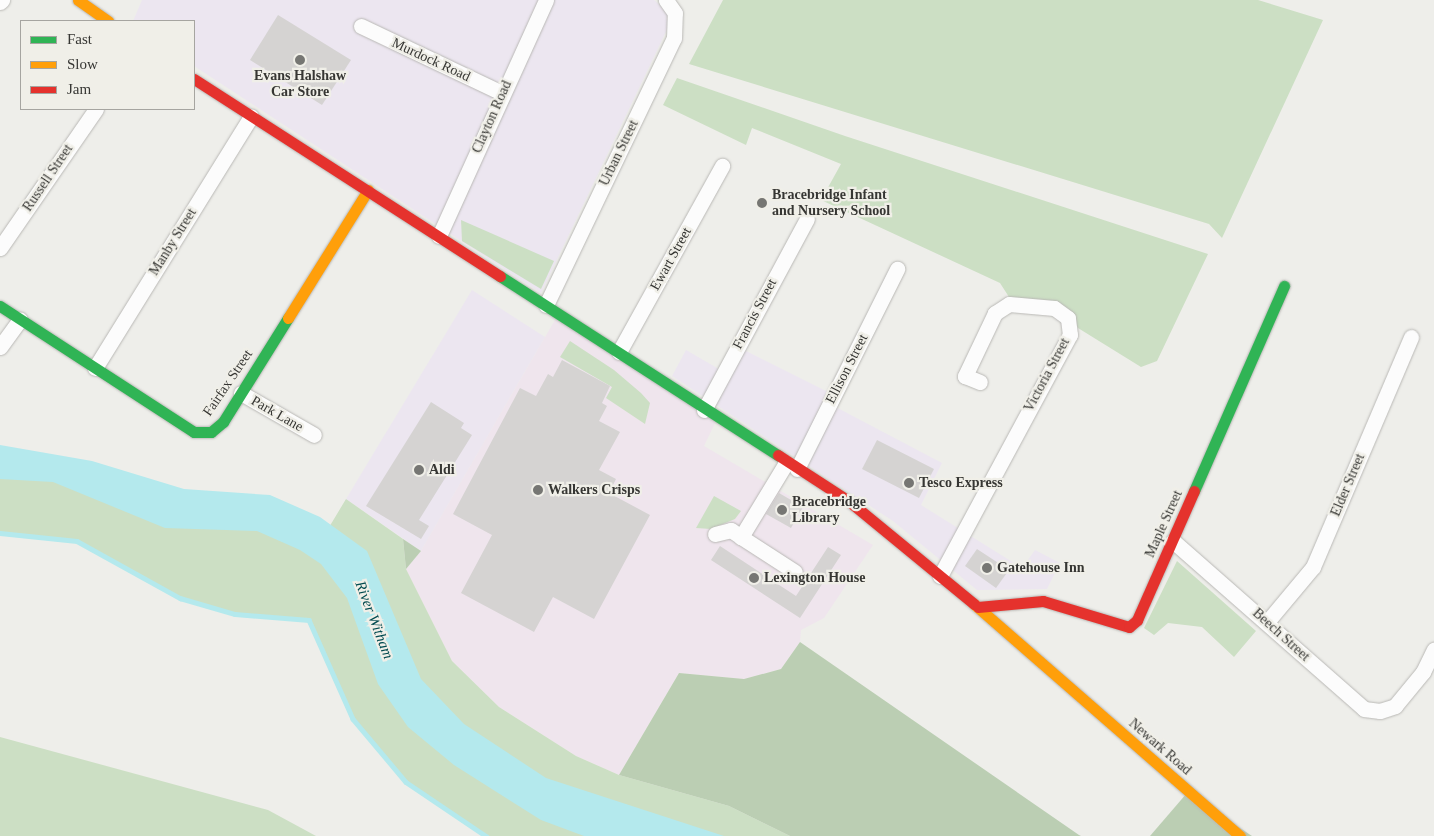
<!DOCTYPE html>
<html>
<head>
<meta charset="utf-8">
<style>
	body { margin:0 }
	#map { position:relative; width:1434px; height:836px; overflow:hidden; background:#eeeeea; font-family:"Times New Roman",serif }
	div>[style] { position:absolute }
	.commercial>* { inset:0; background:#ece6f0 }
	.industrial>* { inset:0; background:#efe5ed }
	.green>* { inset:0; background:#ccdfc4 }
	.forest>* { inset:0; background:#bbceb3 }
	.water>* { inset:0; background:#b4e9ed }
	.stream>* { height:4.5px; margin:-2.25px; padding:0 2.25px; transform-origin:2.25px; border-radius:2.25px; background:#b4e9ed }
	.building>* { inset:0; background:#d5d3d2 }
	.roads { filter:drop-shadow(0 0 1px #b9b8b5) drop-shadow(0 0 1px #b9b8b5) }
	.street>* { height:15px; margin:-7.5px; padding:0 7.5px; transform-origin:7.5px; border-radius:7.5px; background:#fcfcfc }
	.fast>* { height:11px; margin:-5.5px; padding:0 5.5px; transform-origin:5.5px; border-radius:5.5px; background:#30b455 }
	.slow>* { height:11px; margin:-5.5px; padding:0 5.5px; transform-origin:5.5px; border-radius:5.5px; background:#ff9f0a }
	.jam>* { height:11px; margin:-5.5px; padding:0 5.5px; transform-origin:5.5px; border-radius:5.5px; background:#e5322d }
	.dots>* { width:14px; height:14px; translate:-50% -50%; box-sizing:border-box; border:2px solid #f0efe8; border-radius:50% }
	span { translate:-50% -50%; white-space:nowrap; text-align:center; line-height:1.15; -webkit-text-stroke:4.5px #f0efe8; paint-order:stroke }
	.street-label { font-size:14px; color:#363633 }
	.poi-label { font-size:14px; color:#363633; font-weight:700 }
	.left { translate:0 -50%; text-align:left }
	.water-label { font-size:15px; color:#024b50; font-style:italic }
	.legend { position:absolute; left:20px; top:20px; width:175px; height:90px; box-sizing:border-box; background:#f0efe8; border:1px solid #a6a5a0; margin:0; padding:6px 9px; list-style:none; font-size:15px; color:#363633 }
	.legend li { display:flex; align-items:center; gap:10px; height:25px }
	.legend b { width:25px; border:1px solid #a6a5a0 }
</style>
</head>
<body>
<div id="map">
	<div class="commercial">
		<div style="clip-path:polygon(142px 0,654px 0,673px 17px,541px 293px,194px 66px,194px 21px,133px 21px)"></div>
		<div style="clip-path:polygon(472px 290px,545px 337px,421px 551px,346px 499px)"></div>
		<div style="clip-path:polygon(738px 347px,834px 395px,830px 404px,942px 463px,921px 505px,1022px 568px,1035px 550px,1060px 563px,1047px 589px,977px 590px,893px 521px,672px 376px,686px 350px,724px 372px)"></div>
	</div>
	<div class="industrial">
		<div style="clip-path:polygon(559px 313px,717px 419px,704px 446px,873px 545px,824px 618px,801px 630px,800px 642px,781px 669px,744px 679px,679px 673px,619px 775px,576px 756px,499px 707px,452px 661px,406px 569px,421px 551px)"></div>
	</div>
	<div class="green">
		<div style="clip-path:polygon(723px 0,1258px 0,1323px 20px,1222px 238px,1209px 224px,689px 64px)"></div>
		<div style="clip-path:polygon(677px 78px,845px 136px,1208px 254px,1157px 361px,1141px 367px,1078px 328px,1072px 318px,1009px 297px,1000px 283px,821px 200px,841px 164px,752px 128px,746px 145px,663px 105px)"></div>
		<div style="clip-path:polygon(461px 220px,554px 261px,541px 289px,462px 241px)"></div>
		<div style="clip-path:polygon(570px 341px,614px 370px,641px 393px,650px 403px,645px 424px,606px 398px,612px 387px,560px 357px)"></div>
		<div style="clip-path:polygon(0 465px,322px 539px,346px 499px,403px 539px,406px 569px,452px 661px,499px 707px,576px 756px,619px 775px,729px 806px,790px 836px,486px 836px,406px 782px,353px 719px,309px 620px,235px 614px,180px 598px,77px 541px,0 533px)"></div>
		<div style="clip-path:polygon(714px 496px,741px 511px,735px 519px,711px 529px,696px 528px)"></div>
		<div style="clip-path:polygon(1177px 561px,1256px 631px,1234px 657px,1202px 627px,1168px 623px,1154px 635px,1144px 628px)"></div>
		<div style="clip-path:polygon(0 737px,268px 810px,316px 836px,0 836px)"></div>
	</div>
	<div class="forest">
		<div style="clip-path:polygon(403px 539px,421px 551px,406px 569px)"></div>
		<div style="clip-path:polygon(800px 642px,1079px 835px,1081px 836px,790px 836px,729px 806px,619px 775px,679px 673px,744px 679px,781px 669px)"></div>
		<div style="clip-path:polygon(1187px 793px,1252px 836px,1150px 836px)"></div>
	</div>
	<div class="water">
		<div style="clip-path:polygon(0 445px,92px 461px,184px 489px,270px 495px,320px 517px,367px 551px,421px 679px,464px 724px,546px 778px,724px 836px,584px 836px,541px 820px,454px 765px,408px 727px,378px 684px,347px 598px,321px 564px,300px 550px,257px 531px,165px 528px,53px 482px,0 479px)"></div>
	</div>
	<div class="stream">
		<div style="left:0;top:533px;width:77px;rotate:5.9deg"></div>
		<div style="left:77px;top:541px;width:118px;rotate:29deg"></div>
		<div style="left:180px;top:598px;width:57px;rotate:16.2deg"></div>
		<div style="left:235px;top:614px;width:74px;rotate:4.6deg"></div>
		<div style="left:309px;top:620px;width:108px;rotate:66deg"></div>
		<div style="left:353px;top:719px;width:82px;rotate:49.9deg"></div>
		<div style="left:406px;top:782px;width:97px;rotate:34deg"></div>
	</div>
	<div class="building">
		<div style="clip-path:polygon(278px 15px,351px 60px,322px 105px,250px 60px)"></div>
		<div style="clip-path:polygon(562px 360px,610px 386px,602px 403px,607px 406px,599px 421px,620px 432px,599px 470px,616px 479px,609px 493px,650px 515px,594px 619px,553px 597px,534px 632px,461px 593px,492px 535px,453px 514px,520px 388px,536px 396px,548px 374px,553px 377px)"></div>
		<div style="clip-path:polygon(431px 402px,464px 423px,461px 428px,472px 435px,419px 520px,429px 526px,421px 539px,366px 506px)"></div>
		<div style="clip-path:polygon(877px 440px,934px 469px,919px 498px,862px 469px)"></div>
		<div style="clip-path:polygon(779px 493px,803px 507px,791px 528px,766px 514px)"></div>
		<div style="clip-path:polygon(720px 546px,796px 596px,828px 547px,841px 555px,800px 618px,711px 560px)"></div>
		<div style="clip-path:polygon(977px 549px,1009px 570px,996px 588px,965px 566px)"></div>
	</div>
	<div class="roads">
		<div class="street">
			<div style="left:0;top:2px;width:3px;rotate:-45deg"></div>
			<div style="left:361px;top:26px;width:156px;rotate:25.4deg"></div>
			<div style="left:439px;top:236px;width:259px;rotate:-65.6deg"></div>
			<div style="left:0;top:248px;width:169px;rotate:-55.4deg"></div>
			<div style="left:546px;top:305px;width:296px;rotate:-64.4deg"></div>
			<div style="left:674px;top:38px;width:25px;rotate:-88deg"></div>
			<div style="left:675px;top:13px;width:16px;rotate:-125deg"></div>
			<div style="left:0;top:347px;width:34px;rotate:-54deg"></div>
			<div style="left:619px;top:352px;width:213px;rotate:-61deg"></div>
			<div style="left:95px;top:368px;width:296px;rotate:-58.2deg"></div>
			<div style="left:241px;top:393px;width:84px;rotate:29.9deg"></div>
			<div style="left:704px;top:410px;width:217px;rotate:-61.7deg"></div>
			<div style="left:786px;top:463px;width:87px;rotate:121.3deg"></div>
			<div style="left:741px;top:537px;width:64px;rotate:32.9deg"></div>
			<div style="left:797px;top:469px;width:224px;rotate:-63.4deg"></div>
			<div style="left:715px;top:534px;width:16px;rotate:-14deg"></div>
			<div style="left:731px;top:530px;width:12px;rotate:35deg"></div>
			<div style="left:1173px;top:541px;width:254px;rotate:41.3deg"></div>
			<div style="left:1364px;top:709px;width:16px;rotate:7deg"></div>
			<div style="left:1380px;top:711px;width:16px;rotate:-18deg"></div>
			<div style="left:1395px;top:706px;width:44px;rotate:-50.5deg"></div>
			<div style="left:1423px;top:672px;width:25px;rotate:-64deg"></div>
			<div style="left:940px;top:576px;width:274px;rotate:-61.7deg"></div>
			<div style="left:1070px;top:335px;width:17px;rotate:-97deg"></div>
			<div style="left:1068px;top:318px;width:17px;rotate:-144deg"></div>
			<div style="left:1054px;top:308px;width:45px;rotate:-174.9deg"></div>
			<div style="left:1009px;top:304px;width:17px;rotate:147deg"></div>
			<div style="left:995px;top:313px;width:70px;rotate:115.5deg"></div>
			<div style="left:965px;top:376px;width:16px;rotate:22deg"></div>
			<div style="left:1267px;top:622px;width:72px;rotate:-50.1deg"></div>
			<div style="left:1313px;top:567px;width:250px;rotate:-66.9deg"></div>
		</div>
		<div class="fast">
			<div style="left:500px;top:276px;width:331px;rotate:32.8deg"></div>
			<div style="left:0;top:306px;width:231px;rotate:33deg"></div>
			<div style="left:194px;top:432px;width:17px"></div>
			<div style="left:211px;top:432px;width:16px;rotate:-40deg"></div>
			<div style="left:223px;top:422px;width:123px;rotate:-58deg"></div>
			<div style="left:1194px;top:491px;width:224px;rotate:-66.3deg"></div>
		</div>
		<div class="slow">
			<div style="left:78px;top:0;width:37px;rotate:35deg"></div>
			<div style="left:288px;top:318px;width:151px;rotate:-58deg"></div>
			<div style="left:974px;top:604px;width:353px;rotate:41.1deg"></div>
		</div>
		<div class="jam">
			<div style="left:194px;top:79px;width:364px;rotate:32.8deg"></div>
			<div style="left:778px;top:455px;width:86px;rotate:33.1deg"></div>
			<div style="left:850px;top:502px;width:161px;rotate:39.4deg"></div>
			<div style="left:978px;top:607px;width:65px;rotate:-5.3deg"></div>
			<div style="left:1043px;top:601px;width:90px;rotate:16.8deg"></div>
			<div style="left:1129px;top:627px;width:11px;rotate:-41deg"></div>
			<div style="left:1137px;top:620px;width:141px;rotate:-66.2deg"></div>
		</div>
	</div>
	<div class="dots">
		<div style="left:300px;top:60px;background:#767673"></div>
		<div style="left:762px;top:203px;background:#767673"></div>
		<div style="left:419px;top:470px;background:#767673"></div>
		<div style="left:909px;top:483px;background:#767673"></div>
		<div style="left:538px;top:490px;background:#767673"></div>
		<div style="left:782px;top:510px;background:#767673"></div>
		<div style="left:987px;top:568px;background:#767673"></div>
		<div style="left:754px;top:578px;background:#767673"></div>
	</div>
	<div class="street-label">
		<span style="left:431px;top:60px;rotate:25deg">Murdock Road</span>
		<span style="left:492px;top:117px;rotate:-66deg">Clayton Road</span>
		<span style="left:619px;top:153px;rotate:-64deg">Urban Street</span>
		<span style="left:48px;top:178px;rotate:-56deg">Russell Street</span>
		<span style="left:173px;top:242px;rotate:-58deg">Manby Street</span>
		<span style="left:671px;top:259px;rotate:-61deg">Ewart Street</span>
		<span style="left:755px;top:314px;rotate:-62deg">Francis Street</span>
		<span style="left:847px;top:369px;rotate:-63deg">Ellison Street</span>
		<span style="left:1047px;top:375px;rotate:-62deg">Victoria Street</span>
		<span style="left:228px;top:383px;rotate:-56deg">Fairfax Street</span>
		<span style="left:277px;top:414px;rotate:30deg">Park Lane</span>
		<span style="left:1348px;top:485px;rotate:-67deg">Elder Street</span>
		<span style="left:1164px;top:524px;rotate:-66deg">Maple Street</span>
		<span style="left:1281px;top:635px;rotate:42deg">Beech Street</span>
		<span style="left:1160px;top:747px;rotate:41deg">Newark Road</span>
	</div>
	<div class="poi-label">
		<span style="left:300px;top:84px">Evans Halshaw<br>Car Store</span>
		<span class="left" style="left:772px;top:203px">Bracebridge Infant<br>and Nursery School</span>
		<span class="left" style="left:429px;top:470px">Aldi</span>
		<span class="left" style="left:919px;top:483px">Tesco Express</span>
		<span class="left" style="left:548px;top:490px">Walkers Crisps</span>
		<span class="left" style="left:792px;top:510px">Bracebridge<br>Library</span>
		<span class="left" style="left:997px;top:568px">Gatehouse Inn</span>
		<span class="left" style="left:764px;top:578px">Lexington House</span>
	</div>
	<div class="water-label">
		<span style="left:374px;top:620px;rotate:69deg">River Witham</span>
	</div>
	<ul class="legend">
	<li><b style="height:6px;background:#30b455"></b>Fast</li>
	<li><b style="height:6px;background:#ff9f0a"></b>Slow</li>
	<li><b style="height:6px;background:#e5322d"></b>Jam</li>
	</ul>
</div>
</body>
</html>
